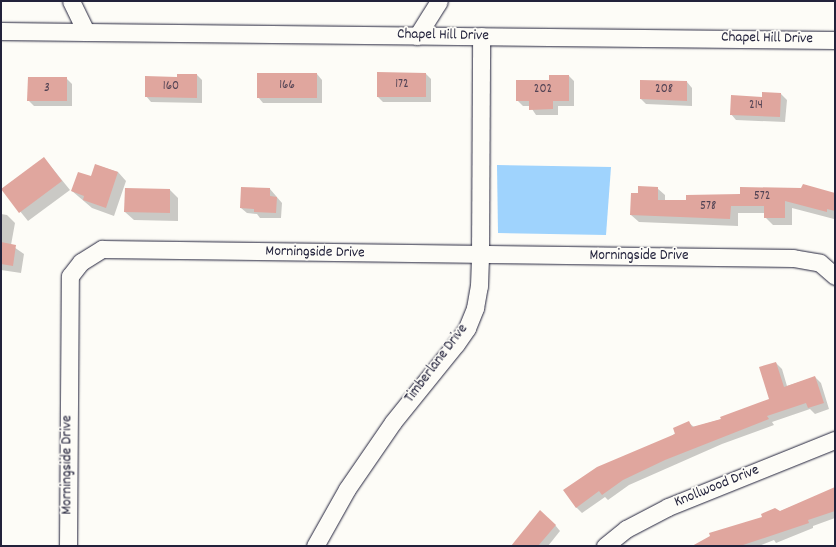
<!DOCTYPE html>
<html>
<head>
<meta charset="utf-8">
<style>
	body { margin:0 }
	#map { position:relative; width:836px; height:547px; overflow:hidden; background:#fdfcf7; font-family:Dekko,sans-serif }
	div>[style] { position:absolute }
	.water>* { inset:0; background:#9fd3fd }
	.shadow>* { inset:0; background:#0003 }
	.building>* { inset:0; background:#e0a69e }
	.roads { filter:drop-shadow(0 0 1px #22223b) drop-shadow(0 0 1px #22223b) }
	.minor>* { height:17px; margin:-8.5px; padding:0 8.5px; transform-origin:8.5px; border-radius:8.5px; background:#fdfcf7 }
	span { translate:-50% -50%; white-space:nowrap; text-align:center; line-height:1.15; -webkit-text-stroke:3.5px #fdfcf7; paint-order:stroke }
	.number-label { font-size:13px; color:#524354 }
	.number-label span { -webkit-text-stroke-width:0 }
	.street-label { font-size:15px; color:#22223b }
	.frame { position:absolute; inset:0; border:2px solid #22223b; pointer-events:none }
</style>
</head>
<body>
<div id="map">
	<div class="water">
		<div style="clip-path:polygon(497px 165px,611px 167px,606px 235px,498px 233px)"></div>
	</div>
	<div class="shadow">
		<div style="clip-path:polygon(317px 74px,322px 80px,322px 103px,263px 103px,258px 97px)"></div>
		<div style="clip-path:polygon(426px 74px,431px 79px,431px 102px,383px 102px,378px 97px)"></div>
		<div style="clip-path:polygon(197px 75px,202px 80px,202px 103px,151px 102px,146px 96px,178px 78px)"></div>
		<div style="clip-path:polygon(569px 76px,574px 81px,574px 106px,558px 106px,558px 115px,536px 115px,530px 106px,523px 106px,517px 100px,550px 81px)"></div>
		<div style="clip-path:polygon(66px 78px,72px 84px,72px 106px,34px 106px,28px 100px)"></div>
		<div style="clip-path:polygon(687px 82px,692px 88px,692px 106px,646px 104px,641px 99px)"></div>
		<div style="clip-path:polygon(763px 93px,781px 94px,787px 100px,785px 122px,736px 120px,731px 114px,763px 98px)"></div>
		<div style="clip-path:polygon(44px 158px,70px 190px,28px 221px,2px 189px)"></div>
		<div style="clip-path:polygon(96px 165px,118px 172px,126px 181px,114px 216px,92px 208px,72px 191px,91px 177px)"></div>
		<div style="clip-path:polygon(657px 188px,665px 195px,665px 201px,835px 196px,835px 216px,834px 219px,792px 208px,792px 225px,773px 225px,765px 217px,765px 213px,738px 213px,738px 226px,639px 222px,631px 215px,639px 194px)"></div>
		<div style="clip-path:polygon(270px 189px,282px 203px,281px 218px,260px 218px,257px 214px,247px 213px,241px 208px)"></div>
		<div style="clip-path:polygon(170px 190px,178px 198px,178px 221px,134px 220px,125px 212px)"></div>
		<div style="clip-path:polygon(1px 214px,7px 215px,15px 223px,11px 245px,24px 254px,21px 273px,1px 270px)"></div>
		<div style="clip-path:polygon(776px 363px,782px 369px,787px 386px,815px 377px,821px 383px,829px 409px,815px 414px,810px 409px,772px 422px,774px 425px,722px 444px,629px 485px,608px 500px,605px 497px,582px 513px,576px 507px,689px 423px,694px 427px,722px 419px,770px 400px)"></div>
		<div style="clip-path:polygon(835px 489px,835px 518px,813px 526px,813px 528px,776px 543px,774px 540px,759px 546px,694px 546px)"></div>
		<div style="clip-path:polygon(555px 525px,560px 531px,548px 546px,511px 546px)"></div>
	</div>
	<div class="building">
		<div style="clip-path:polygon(377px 72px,426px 73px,426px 97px,377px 97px)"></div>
		<div style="clip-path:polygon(257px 73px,317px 73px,317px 98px,257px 98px)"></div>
		<div style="clip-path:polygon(177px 74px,197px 74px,197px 98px,145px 97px,145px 76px,177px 77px)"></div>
		<div style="clip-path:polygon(549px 75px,569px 75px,569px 101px,553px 101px,553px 109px,529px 110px,529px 101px,516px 101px,516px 80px,549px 80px)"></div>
		<div style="clip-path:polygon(28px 77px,67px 77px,67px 101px,27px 101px)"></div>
		<div style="clip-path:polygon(640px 80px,687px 81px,687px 101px,640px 99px)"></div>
		<div style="clip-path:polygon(762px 92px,781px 93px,780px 117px,730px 115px,731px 95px,762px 97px)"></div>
		<div style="clip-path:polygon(44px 157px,62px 181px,19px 213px,1px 189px)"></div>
		<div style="clip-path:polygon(95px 164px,118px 172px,106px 208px,83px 200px,84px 196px,71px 191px,78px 172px,91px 176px)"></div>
		<div style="clip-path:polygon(803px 184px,835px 193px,835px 211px,827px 209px,827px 212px,785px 201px,785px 218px,764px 218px,764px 206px,731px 206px,730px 219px,630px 215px,631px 193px,638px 193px,638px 186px,658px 187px,658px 200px,686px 200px,686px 195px,740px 194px,740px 187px,801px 188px)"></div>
		<div style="clip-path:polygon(241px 187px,270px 188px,270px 196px,277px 197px,276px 213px,254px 212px,254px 209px,240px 208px)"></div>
		<div style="clip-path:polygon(125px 188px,170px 189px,170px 213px,124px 212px)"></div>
		<div style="clip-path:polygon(1px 242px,16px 245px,13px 266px,1px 264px)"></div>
		<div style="clip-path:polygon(776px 362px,784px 387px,815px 376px,824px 403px,808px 408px,806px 403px,767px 416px,769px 419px,665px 460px,623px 480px,602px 495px,599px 491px,576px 508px,563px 490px,597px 467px,675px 434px,673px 428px,689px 421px,692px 427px,721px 419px,720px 417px,769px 399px,759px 367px)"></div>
		<div style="clip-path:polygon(835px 487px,835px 511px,808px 520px,809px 523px,740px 546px,692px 546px,710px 536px,709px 533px,762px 517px,761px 514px,775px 508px,780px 511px)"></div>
		<div style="clip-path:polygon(540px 510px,556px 525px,538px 546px,511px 546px)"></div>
	</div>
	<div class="roads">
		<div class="minor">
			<div style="left:71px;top:1px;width:34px;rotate:64deg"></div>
			<div style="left:86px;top:32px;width:749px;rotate:0.61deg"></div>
			<div style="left:1px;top:31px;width:85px;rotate:0.7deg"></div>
			<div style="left:417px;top:36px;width:41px;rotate:-57.8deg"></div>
			<div style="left:68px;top:546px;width:270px;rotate:-89.6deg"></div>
			<div style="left:70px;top:276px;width:18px;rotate:-52deg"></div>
			<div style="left:81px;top:262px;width:25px;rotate:-32deg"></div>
			<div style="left:102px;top:249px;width:691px;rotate:0.75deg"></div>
			<div style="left:793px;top:258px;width:27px;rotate:10deg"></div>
			<div style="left:820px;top:263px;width:20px;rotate:41deg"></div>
			<div style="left:315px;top:546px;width:65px;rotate:-60.7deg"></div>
			<div style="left:347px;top:489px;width:81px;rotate:-55.5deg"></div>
			<div style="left:393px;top:422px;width:100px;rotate:-51.1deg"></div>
			<div style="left:456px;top:344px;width:19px;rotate:-55deg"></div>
			<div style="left:467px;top:328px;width:22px;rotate:-68deg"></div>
			<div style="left:475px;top:308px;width:22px;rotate:-80deg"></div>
			<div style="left:479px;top:286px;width:31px;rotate:-88deg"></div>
			<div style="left:480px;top:255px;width:219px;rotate:-89.7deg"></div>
			<div style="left:605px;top:546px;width:27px;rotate:-39deg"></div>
			<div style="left:626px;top:529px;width:47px;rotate:-27.6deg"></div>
			<div style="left:668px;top:507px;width:180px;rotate:-21.9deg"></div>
		</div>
	</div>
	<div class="number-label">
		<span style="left:402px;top:85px">172</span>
		<span style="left:287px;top:86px">166</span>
		<span style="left:171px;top:87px">160</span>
		<span style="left:47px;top:89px">3</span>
		<span style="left:543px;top:90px">202</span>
		<span style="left:664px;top:90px">208</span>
		<span style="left:756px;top:106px">214</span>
		<span style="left:762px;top:197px">572</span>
		<span style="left:708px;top:207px">578</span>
	</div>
	<div class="street-label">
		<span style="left:443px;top:36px;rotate:1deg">Chapel Hill Drive</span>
		<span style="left:767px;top:39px;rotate:1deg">Chapel Hill Drive</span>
		<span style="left:315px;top:253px;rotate:1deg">Morningside Drive</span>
		<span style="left:639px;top:257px">Morningside Drive</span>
		<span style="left:437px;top:364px;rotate:-53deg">Timberlane Drive</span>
		<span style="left:68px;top:465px;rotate:-90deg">Morningside Drive</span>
		<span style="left:717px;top:487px;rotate:-22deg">Knollwood Drive</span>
	</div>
	<div class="frame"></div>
</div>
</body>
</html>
